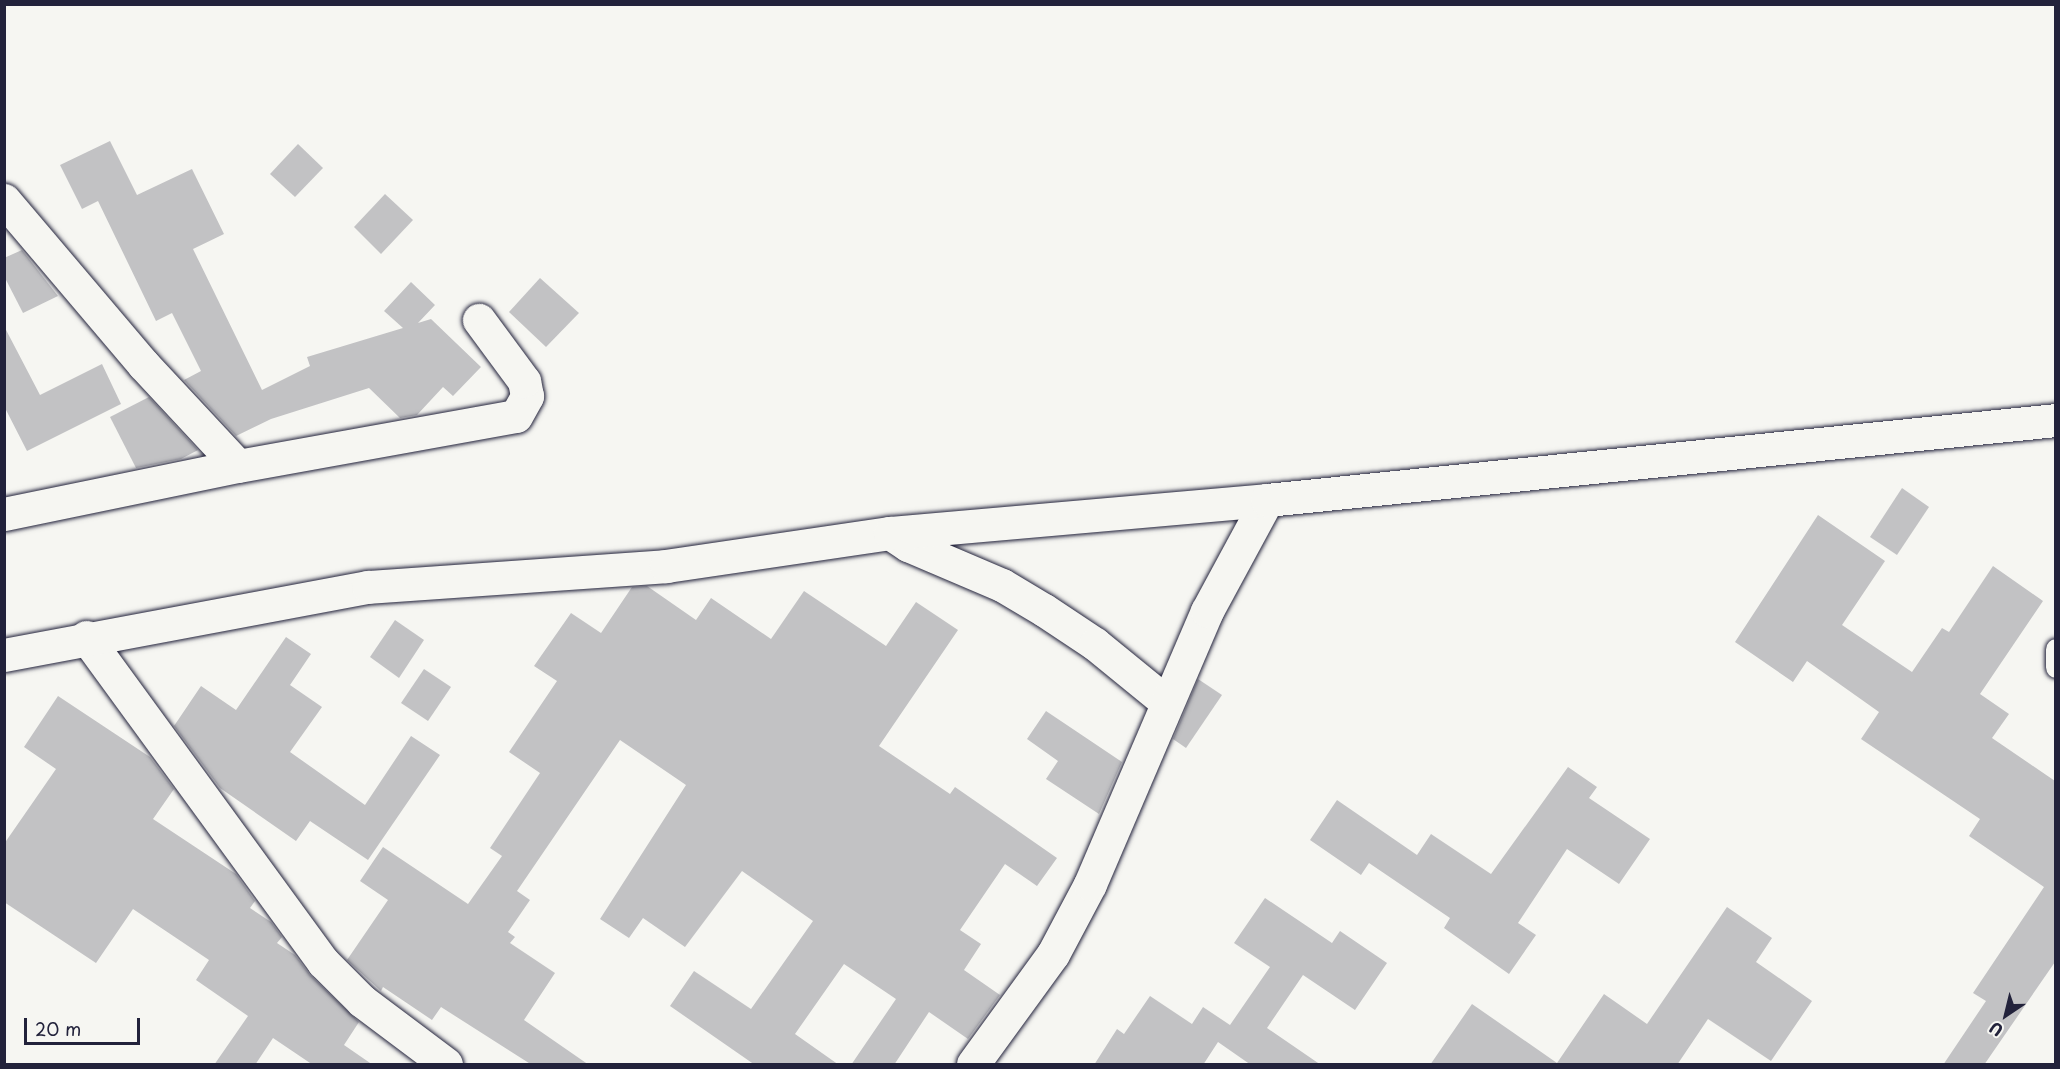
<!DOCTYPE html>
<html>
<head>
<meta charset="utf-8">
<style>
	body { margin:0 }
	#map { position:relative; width:2060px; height:1069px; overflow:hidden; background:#f6f6f2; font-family:"Playpen Sans",sans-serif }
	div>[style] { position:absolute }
	.building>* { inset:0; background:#c2c2c4 }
	.roads { filter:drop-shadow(0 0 2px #22223b) drop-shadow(0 0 2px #22223b) }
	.lane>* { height:21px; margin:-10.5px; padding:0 10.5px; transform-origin:10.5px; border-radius:10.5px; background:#f6f6f2 }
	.street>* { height:33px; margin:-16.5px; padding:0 16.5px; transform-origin:16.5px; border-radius:16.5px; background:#f6f6f2 }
	.secondary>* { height:33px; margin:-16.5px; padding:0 16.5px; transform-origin:16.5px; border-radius:16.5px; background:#f6f6f2 }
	span { translate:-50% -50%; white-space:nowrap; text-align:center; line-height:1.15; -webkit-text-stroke:4.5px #f6f6f2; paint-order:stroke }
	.frame { position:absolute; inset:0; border:6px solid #22223b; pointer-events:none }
	.north { position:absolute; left:1976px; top:985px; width:60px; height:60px; -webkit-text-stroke:4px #f6f6f2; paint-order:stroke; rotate:215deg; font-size:16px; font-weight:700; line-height:24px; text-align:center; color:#22223b }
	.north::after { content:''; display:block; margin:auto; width:21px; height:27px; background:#22223b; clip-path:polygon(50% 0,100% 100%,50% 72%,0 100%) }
	.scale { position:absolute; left:24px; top:1018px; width:116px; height:27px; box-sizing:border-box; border:3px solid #22223b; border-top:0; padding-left:8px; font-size:18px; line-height:21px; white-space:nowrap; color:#22223b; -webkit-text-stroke:4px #f6f6f2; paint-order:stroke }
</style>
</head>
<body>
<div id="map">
	<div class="building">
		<div style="clip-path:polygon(110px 141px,137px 195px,192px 169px,224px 234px,193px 249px,262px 390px,310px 366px,307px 357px,403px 328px,384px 311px,411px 282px,435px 305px,418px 323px,431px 319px,481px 367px,453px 396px,443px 387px,417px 415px,400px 418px,369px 388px,271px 419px,236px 436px,184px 380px,201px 371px,172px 313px,156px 321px,98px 201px,82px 209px,60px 165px)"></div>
		<div style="clip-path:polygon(298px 144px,323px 168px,295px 197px,270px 174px)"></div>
		<div style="clip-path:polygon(385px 194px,413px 220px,381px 254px,354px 227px)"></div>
		<div style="clip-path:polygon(22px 250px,58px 296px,23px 313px,4px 276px,4px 258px)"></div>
		<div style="clip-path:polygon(540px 278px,579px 313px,546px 347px,509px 312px)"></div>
		<div style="clip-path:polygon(4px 326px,40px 395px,102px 364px,121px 404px,27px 451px,4px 406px)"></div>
		<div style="clip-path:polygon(149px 397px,198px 450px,181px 459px,136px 468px,110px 417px)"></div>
		<div style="clip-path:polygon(1902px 488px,1929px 507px,1897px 555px,1870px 537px)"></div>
		<div style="clip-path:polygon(1818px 515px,1885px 561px,1842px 625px,1912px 672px,1942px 628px,1949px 632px,1993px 566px,2043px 601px,1980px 694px,2009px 714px,1992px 738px,2055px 781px,2055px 962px,1984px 1065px,1943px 1065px,1986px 1001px,1973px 993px,2044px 887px,1969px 836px,1980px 819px,1861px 739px,1879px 712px,1807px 661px,1793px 682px,1735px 642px)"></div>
		<div style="clip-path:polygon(647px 586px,696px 620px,711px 598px,771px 639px,804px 591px,886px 646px,916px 602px,958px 630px,879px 746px,950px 794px,955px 787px,1057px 858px,1037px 886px,1005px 864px,960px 930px,981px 944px,964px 970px,1000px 995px,968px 1039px,929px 1012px,894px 1065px,851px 1065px,896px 999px,844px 964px,795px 1034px,839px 1065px,755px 1065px,670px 1006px,694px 971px,751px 1009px,813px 921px,742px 871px,685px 947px,643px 918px,629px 938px,600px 919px,686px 785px,620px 740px,517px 891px,530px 900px,508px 932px,515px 937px,510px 943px,555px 973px,524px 1020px,589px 1065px,532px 1065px,441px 1007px,432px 1020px,383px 987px,381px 991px,347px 960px,388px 900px,360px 881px,383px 847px,468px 904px,502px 856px,490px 848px,540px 773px,509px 752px,557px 681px,534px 666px,571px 613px,601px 633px,632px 587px)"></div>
		<div style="clip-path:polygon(395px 620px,424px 640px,399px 678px,370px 657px)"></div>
		<div style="clip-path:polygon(286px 637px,311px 654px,290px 685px,322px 707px,290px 752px,365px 805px,411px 736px,440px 755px,368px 860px,310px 821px,296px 841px,220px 788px,174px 726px,201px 686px,236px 710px)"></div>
		<div style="clip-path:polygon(424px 669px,451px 687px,428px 721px,401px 703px)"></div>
		<div style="clip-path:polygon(1198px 679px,1222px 695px,1186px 748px,1173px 739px)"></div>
		<div style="clip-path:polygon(58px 696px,150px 757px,174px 789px,153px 819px,236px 874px,255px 901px,250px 908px,271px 922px,282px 937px,277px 943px,295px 955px,310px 975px,359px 1022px,344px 1045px,373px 1065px,313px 1065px,273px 1038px,255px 1065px,214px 1065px,248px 1016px,196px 980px,209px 960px,133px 909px,96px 963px,4px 902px,4px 844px,56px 769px,24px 747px)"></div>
		<div style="clip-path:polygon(1046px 711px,1122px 762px,1099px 814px,1046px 779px,1058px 761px,1027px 739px)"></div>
		<div style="clip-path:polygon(1568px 767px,1597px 787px,1589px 798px,1650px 839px,1619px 884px,1567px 849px,1518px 923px,1536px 935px,1509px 974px,1444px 928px,1450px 918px,1369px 863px,1361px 875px,1310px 840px,1337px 800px,1417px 855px,1431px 834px,1491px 874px)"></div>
		<div style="clip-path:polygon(1265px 898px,1332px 943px,1340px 931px,1387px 963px,1355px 1010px,1303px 975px,1267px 1028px,1321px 1065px,1251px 1065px,1218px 1042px,1203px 1065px,1094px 1065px,1117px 1029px,1124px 1034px,1150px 996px,1192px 1024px,1203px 1007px,1230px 1025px,1270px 967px,1234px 943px)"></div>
		<div style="clip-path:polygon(1727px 907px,1772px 938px,1756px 962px,1812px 1001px,1771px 1061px,1708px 1019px,1677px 1065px,1430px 1065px,1472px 1004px,1557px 1063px,1604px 994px,1647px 1024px)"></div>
	</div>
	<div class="roads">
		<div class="lane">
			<div style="left:2056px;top:649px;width:18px;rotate:90deg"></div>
		</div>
		<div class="street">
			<div style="left:4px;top:200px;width:215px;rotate:49.7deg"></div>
			<div style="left:143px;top:364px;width:139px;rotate:47deg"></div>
			<div style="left:4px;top:514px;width:239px;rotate:-11.6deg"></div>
			<div style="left:238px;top:466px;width:282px;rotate:-10.2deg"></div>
			<div style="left:516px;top:416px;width:23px;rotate:-61deg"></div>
			<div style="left:527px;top:396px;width:15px;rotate:-101deg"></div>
			<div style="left:524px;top:381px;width:76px;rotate:-126.4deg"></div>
			<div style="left:890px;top:533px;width:22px;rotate:34deg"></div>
			<div style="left:908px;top:545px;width:102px;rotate:23.1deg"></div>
			<div style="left:1002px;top:585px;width:49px;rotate:30.8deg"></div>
			<div style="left:1044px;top:610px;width:61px;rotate:33.7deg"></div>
			<div style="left:1095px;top:644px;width:90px;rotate:39.2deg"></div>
			<div style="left:86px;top:637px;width:402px;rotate:53.9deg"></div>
			<div style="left:323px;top:962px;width:55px;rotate:45deg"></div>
			<div style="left:362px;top:1001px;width:105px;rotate:36.9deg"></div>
			<div style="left:973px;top:1064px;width:136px;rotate:-54deg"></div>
			<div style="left:1053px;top:954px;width:79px;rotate:-62.1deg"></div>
			<div style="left:1090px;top:884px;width:297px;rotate:-66.8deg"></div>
			<div style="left:1207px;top:611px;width:126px;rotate:-61.6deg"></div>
		</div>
		<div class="secondary">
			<div style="left:4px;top:655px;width:370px;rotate:-10.6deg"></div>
			<div style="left:368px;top:587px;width:299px;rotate:-4deg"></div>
			<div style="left:666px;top:566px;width:226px;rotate:-8.4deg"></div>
			<div style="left:890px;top:533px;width:378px;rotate:-5deg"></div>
			<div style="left:1267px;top:500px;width:793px;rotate:-5.79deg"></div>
		</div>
	</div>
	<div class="frame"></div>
	<div class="north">U</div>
	<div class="scale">20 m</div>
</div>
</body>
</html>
